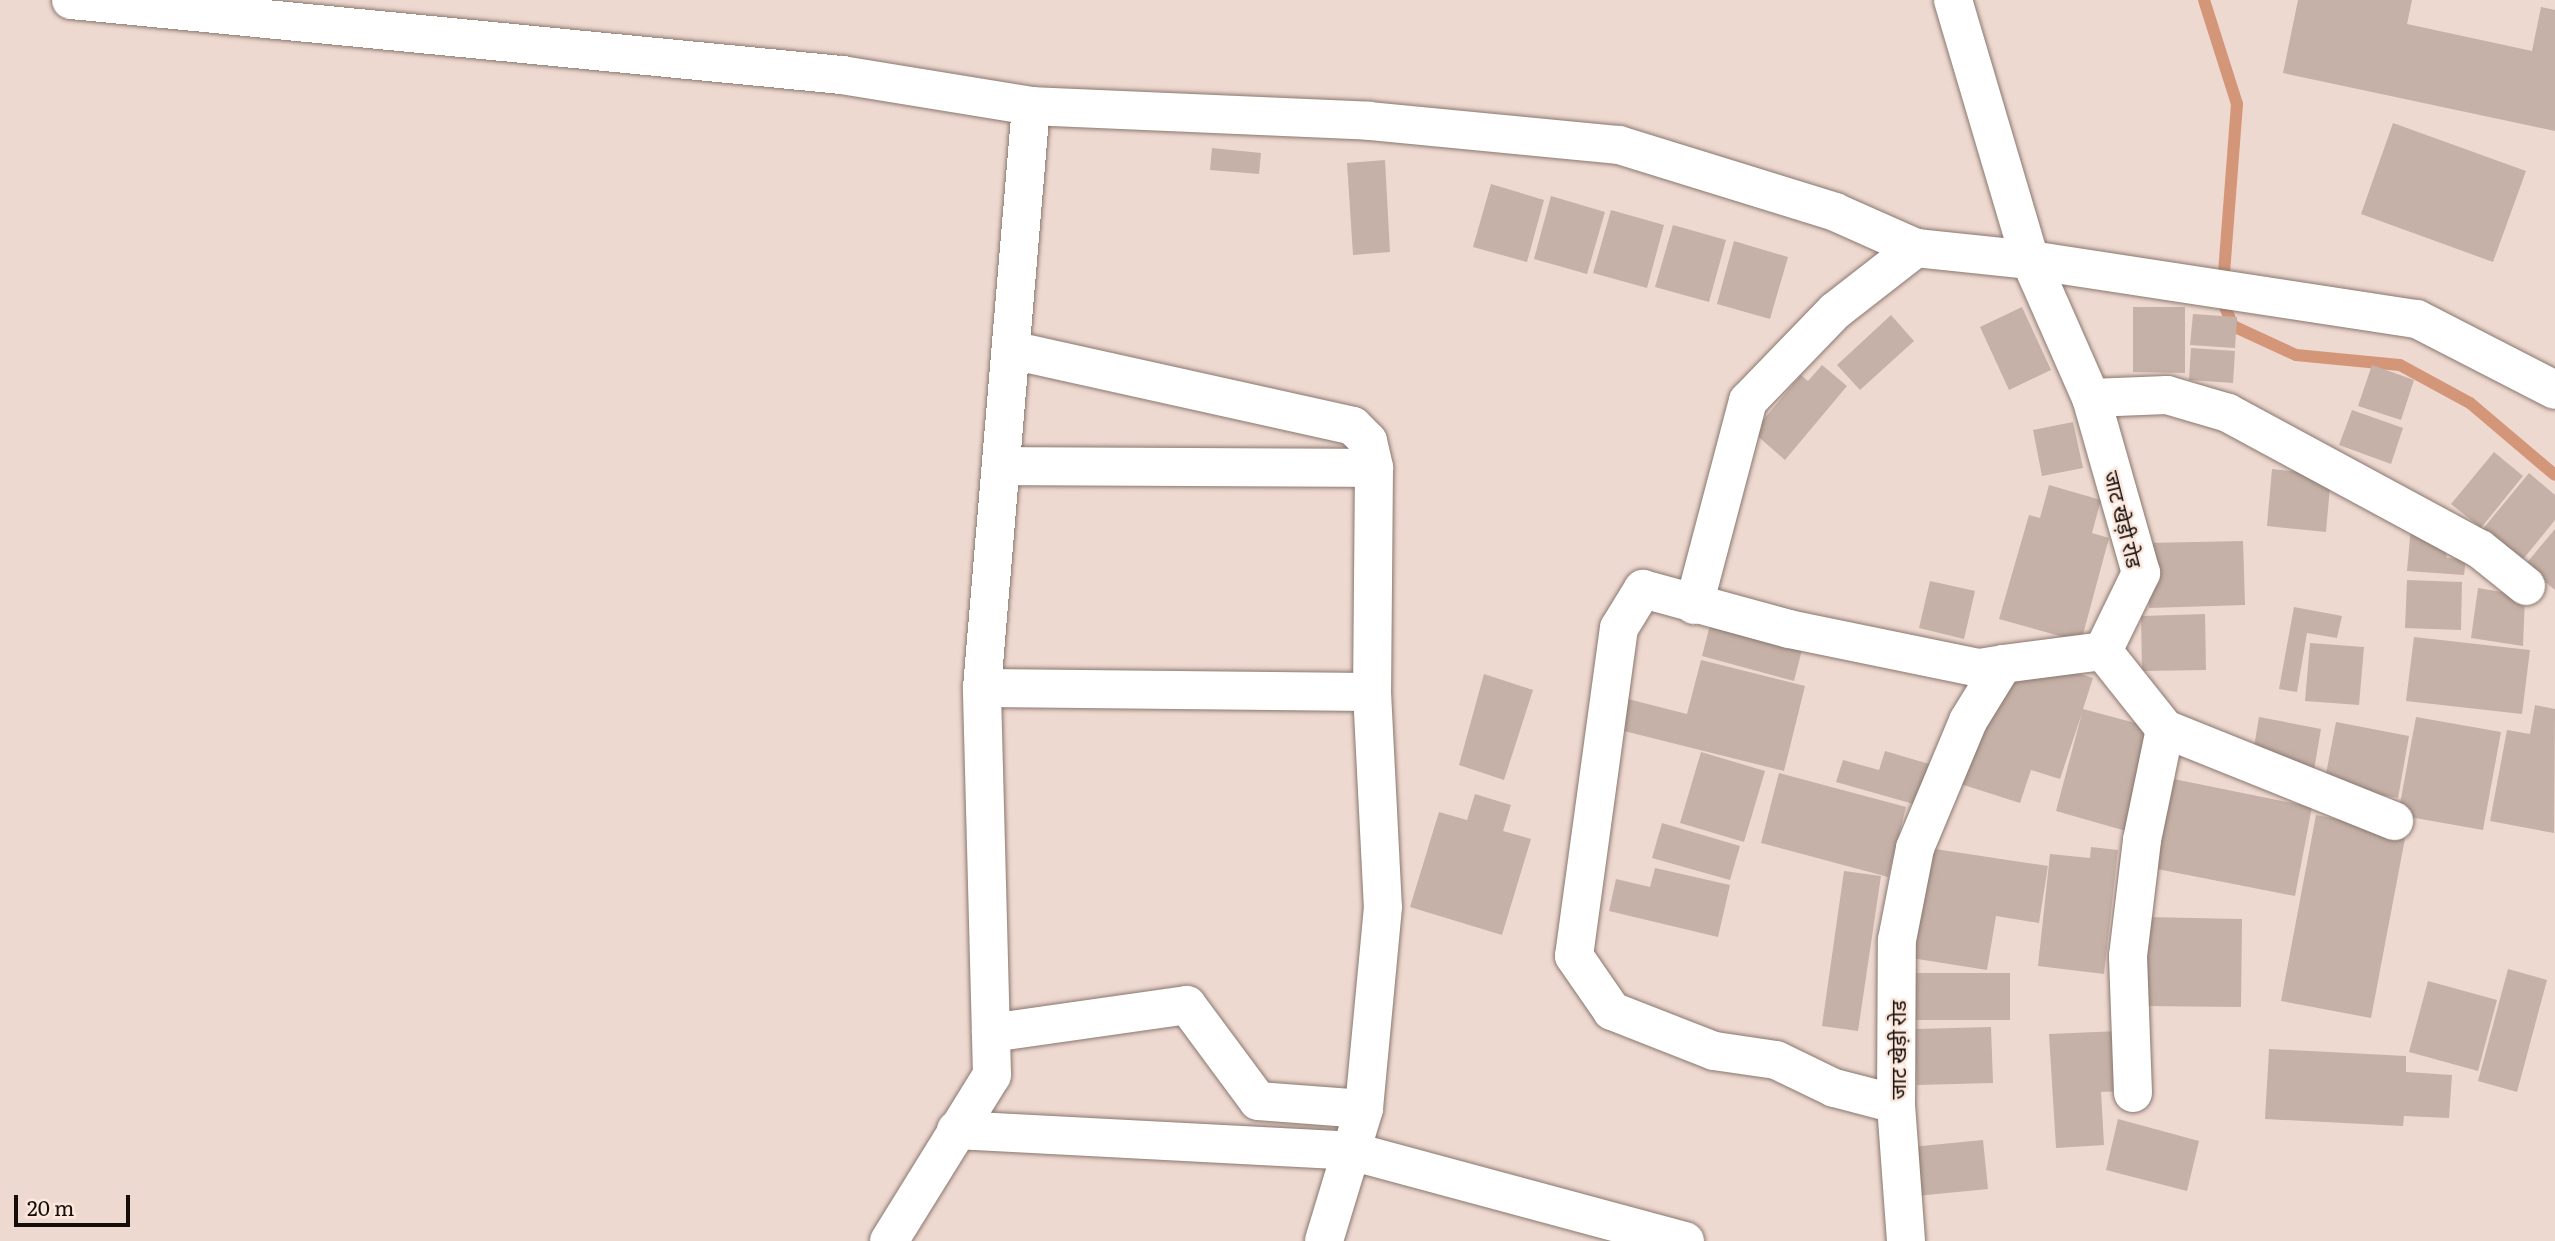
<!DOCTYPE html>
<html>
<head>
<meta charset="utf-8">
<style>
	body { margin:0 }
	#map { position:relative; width:2555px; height:1241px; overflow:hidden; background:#eed9d0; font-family:Literata,"Noto Sans Devanagari",serif }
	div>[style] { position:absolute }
	.stream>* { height:12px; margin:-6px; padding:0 6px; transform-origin:6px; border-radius:6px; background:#d39679 }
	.building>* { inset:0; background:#c5b1a7 }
	.roads { filter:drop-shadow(0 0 2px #89776e) drop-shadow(0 0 2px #89776e) }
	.minor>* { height:38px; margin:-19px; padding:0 19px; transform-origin:19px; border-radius:19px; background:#fff }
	span { translate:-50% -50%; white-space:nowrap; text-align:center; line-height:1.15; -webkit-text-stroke:5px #fce7dd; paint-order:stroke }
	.street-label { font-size:21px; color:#140d0a }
	.scale { position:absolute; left:14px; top:1195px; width:116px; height:32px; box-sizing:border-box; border:4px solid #140d0a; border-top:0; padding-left:9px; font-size:21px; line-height:24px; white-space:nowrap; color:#140d0a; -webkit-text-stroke:5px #fce7dd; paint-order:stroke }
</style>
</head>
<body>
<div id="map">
	<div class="stream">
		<div style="left:2204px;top:0;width:109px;rotate:72.4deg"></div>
		<div style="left:2237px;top:104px;width:197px;rotate:94.4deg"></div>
		<div style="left:2222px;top:300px;width:28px;rotate:67deg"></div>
		<div style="left:2233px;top:326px;width:69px;rotate:24.7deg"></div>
		<div style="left:2296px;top:355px;width:104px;rotate:5.5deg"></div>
		<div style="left:2400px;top:365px;width:80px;rotate:28.5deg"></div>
		<div style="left:2470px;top:403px;width:111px;rotate:40.3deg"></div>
	</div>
	<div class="building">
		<div style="clip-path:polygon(2298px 0,2412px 0,2407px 24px,2532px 51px,2541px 7px,2555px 10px,2555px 131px,2283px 73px)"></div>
		<div style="clip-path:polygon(2393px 123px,2526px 171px,2493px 262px,2361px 214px)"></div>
		<div style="clip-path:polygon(1212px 148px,1261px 153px,1259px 174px,1210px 170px)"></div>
		<div style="clip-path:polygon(1385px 160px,1390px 252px,1353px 255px,1347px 163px)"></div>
		<div style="clip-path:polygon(1491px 184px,1544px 200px,1527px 262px,1473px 247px)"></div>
		<div style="clip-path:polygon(1551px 196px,1605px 212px,1587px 274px,1534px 259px)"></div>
		<div style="clip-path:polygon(1611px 210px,1664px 225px,1647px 288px,1593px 273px)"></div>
		<div style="clip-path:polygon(1673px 225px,1726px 240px,1709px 302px,1655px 287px)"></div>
		<div style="clip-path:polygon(1734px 241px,1788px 257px,1770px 319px,1717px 304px)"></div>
		<div style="clip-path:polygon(2022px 307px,2051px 370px,2009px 390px,1980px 327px)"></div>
		<div style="clip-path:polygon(2133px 307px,2185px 307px,2185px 373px,2133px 372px)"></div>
		<div style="clip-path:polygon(2193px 314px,2237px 317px,2235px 348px,2190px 345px)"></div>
		<div style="clip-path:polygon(1891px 315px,1914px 341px,1860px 390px,1837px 365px)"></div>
		<div style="clip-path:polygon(2191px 348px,2235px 351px,2233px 383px,2189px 380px)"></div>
		<div style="clip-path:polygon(1822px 365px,1847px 386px,1785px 460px,1753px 432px,1801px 375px,1808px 381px)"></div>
		<div style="clip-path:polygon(2372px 365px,2414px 380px,2401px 420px,2358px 406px)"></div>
		<div style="clip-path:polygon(2352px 410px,2403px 428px,2391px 464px,2339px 445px)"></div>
		<div style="clip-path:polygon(2073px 422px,2083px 468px,2042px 476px,2033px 430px)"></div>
		<div style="clip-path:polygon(2494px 452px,2523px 476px,2481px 528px,2451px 504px)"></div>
		<div style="clip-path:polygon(2272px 469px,2331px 475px,2326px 532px,2267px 526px)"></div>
		<div style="clip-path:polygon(2529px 473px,2555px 495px,2555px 520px,2516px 568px,2477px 536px)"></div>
		<div style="clip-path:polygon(2049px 485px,2101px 500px,2092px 533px,2109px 538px,2081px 642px,1999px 619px,2029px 515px,2040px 518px)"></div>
		<div style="clip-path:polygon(2412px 516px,2441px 534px,2447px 558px,2466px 559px,2464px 575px,2407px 571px)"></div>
		<div style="clip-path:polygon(2555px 529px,2555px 590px,2525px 565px)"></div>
		<div style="clip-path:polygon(2243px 541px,2245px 605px,2149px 608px,2148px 543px)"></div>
		<div style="clip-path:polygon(2407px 580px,2462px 582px,2461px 630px,2405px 628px)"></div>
		<div style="clip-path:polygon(1930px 581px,1975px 591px,1964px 639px,1919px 628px)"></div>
		<div style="clip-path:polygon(2478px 588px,2525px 596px,2523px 646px,2471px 638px)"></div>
		<div style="clip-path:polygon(2294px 607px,2342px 616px,2337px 638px,2307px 633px,2297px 692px,2279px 689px)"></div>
		<div style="clip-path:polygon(2205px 614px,2206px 670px,2142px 671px,2141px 616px)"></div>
		<div style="clip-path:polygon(1711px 621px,1803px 646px,1794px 681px,1702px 656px)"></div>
		<div style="clip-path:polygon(2414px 637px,2530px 650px,2522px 714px,2406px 701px)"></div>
		<div style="clip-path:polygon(2310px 643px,2364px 647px,2359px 705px,2305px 701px)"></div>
		<div style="clip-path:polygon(1701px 660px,1805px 686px,1784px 771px,1612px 728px,1620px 697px,1687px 714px)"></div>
		<div style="clip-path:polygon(2047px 663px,2093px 678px,2083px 709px,2154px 728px,2126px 831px,2056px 811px,2082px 713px,2060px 779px,2031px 770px,2020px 803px,1948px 780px,2004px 681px)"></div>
		<div style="clip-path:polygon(1484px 674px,1533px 690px,1504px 780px,1459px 765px)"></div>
		<div style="clip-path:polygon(2535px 705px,2555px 709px,2554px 833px,2490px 821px,2507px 730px,2530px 734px)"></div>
		<div style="clip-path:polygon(2259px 717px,2321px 729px,2314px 770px,2252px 759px)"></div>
		<div style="clip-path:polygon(2416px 717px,2501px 732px,2483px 830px,2398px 815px)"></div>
		<div style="clip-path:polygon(2336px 722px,2409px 736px,2398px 798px,2324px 784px)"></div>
		<div style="clip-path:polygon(1885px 751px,1929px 764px,1917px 805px,1836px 782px,1843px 760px,1879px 770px)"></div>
		<div style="clip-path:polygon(1701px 752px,1765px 771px,1744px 842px,1680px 823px)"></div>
		<div style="clip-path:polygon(1779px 773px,1906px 807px,1888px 877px,1761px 843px)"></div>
		<div style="clip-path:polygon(2164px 777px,2312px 807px,2295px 896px,2147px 867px)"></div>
		<div style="clip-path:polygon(1475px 794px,1511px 805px,1503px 831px,1531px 839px,1502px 935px,1410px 907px,1439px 812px,1467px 820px)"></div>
		<div style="clip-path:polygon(2316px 815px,2406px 833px,2371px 1018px,2281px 1001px)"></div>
		<div style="clip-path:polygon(1662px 823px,1740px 846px,1730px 880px,1652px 858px)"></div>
		<div style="clip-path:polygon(1922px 847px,2048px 866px,2039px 923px,1996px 916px,1987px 970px,1905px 957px)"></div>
		<div style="clip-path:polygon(2091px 847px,2118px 850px,2104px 974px,2038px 966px,2050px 854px,2090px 858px)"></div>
		<div style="clip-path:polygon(1655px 868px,1730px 885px,1718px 937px,1609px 911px,1616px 879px,1650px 887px)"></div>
		<div style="clip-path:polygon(1844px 871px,1881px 876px,1858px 1031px,1822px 1026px)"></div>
		<div style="clip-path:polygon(2145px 917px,2242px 919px,2241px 1007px,2144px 1006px)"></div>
		<div style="clip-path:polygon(2508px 969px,2547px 980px,2517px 1092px,2478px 1081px)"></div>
		<div style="clip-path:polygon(1910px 973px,2010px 973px,2010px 1020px,1910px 1020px)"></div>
		<div style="clip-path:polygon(2428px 981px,2497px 1000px,2478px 1071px,2409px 1052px)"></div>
		<div style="clip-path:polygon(1991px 1027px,1993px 1083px,1917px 1085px,1915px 1029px)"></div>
		<div style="clip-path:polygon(2119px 1031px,2123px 1091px,2101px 1092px,2104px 1145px,2056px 1148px,2049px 1034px)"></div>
		<div style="clip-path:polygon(2269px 1049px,2406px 1056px,2406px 1072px,2452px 1075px,2449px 1118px,2404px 1116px,2403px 1126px,2265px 1119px)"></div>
		<div style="clip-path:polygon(2118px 1119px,2199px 1141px,2187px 1191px,2106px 1170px)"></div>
		<div style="clip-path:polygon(1983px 1140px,1988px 1189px,1906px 1197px,1901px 1148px)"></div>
	</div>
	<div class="roads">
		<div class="minor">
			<div style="left:71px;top:0;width:775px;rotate:5.56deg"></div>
			<div style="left:842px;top:75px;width:192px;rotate:9.3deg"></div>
			<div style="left:1031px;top:106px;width:338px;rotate:2.5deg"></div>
			<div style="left:1369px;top:121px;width:251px;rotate:5.5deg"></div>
			<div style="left:1619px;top:145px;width:226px;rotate:17.2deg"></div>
			<div style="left:1835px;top:212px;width:89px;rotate:24deg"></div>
			<div style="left:1916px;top:248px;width:115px;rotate:6deg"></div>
			<div style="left:2030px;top:260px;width:391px;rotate:8.7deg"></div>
			<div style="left:2417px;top:319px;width:155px;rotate:27.2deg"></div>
			<div style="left:1011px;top:350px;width:350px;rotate:12.5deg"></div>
			<div style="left:1353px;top:426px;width:21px;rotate:45deg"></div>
			<div style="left:1368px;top:441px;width:28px;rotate:77deg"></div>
			<div style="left:1374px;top:468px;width:224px;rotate:90.5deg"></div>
			<div style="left:1372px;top:692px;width:215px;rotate:87.1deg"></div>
			<div style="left:1383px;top:907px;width:203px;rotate:95.4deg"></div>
			<div style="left:2091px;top:398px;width:76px;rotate:-2.3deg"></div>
			<div style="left:2167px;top:395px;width:64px;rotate:16.4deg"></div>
			<div style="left:2228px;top:413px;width:286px;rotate:28.4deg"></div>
			<div style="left:2480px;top:549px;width:59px;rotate:38.8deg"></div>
			<div style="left:1001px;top:466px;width:373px;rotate:0.3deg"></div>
			<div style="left:1694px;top:605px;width:211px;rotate:-75.2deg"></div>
			<div style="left:1748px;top:401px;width:125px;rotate:-46deg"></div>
			<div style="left:1835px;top:311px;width:103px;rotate:-37.9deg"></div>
			<div style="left:2103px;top:651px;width:100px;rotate:51.5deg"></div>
			<div style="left:2165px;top:729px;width:247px;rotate:21.9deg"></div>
			<div style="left:982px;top:688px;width:390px;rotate:0.6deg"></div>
			<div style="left:991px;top:1033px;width:198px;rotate:-8.1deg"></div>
			<div style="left:1187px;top:1005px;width:119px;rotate:53.5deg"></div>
			<div style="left:1258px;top:1101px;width:106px;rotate:4.3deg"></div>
			<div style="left:1364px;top:1109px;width:138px;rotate:106.9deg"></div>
			<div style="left:2133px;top:1093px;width:137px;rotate:-92.1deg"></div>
			<div style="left:2128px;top:956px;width:117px;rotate:-83.1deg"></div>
			<div style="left:2142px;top:840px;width:113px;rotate:-78.3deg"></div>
			<div style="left:1896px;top:1104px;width:64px;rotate:-165.5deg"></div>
			<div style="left:1834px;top:1088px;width:64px;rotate:-154.2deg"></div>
			<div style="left:1776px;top:1060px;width:63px;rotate:-171.7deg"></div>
			<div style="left:1714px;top:1051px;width:110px;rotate:-158.6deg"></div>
			<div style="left:1612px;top:1011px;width:67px;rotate:-124.6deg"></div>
			<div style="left:1574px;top:956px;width:331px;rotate:-82.2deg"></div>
			<div style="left:1619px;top:628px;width:46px;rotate:-58.4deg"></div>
			<div style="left:1643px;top:589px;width:151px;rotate:15.3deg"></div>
			<div style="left:1789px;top:629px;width:194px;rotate:11.6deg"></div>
			<div style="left:1979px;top:668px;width:24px;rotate:-9deg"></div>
			<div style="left:956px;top:1130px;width:396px;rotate:3deg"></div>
			<div style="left:1351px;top:1151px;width:346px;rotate:15.1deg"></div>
			<div style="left:889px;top:1241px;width:195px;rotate:-58.2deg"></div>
			<div style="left:992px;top:1075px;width:387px;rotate:-91.5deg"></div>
			<div style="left:982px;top:688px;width:584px;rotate:-85.19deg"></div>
			<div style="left:1906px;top:1241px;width:137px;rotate:-94.2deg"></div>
			<div style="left:1896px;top:1104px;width:164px;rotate:-89.7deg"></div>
			<div style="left:1897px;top:940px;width:94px;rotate:-78.9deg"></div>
			<div style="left:1915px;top:848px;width:138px;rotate:-67.3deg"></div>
			<div style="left:1968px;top:721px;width:67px;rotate:-58.4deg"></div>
			<div style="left:2003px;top:664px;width:101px;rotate:-7.4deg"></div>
			<div style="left:2103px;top:651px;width:87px;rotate:-64deg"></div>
			<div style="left:2141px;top:573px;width:182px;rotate:-105.9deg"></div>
			<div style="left:2091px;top:398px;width:151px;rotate:-113.8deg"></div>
			<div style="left:2030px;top:260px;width:271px;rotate:-106.5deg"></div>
		</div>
	</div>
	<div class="street-label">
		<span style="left:2124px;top:519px;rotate:76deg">जाट खेड़ी रोड</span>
		<span style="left:1897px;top:1050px;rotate:-90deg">जाट खेड़ी रोड</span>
	</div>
	<div class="scale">20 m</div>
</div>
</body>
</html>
